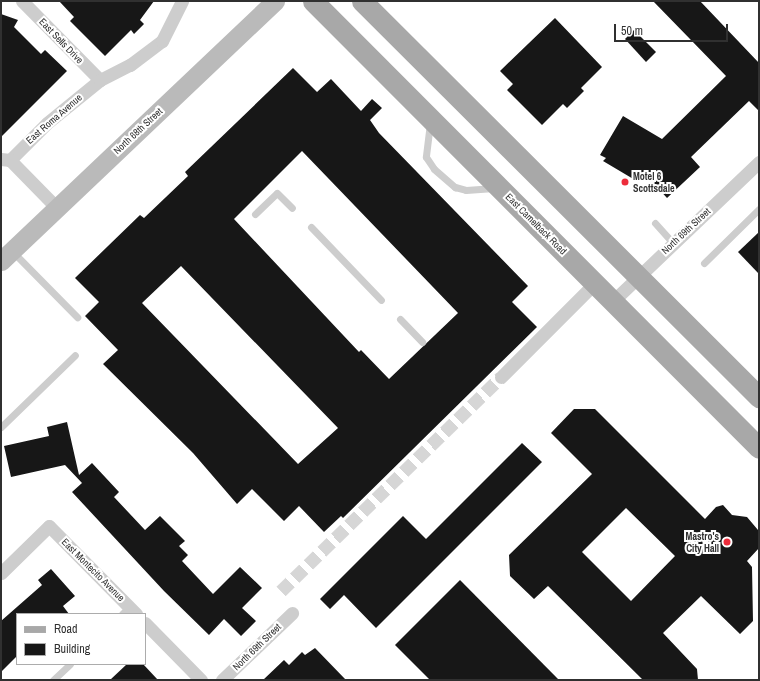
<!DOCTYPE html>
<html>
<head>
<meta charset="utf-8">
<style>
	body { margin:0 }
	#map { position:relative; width:760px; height:681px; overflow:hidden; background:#fff; font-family:"Archivo Narrow",sans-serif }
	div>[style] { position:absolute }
	.building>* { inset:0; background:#171717 }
	.street-tunnel>* { height:13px; margin-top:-6.5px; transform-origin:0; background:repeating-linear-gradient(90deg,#d6d6d6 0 13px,transparent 0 19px) }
	.lane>* { height:7px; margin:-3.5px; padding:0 3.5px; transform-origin:3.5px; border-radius:3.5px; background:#cdcdcd }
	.street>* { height:13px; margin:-6.5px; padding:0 6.5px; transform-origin:6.5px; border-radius:6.5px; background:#cdcdcd }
	.secondary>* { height:19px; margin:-9.5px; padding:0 9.5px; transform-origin:9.5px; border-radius:9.5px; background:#bababa }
	.primary>* { height:21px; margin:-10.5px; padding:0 10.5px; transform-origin:10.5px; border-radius:10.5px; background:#a8a8a8 }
	.dots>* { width:11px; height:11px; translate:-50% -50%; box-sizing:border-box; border:2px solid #fff; border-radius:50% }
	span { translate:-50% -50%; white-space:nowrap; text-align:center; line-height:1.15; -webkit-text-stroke:4px #fff; paint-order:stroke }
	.street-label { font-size:10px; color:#303030 }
	.poi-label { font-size:10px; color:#303030; font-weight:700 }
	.left { translate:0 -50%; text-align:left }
	.right { translate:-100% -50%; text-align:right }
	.frame { position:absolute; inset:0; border:2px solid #303030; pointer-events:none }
	.legend { position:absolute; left:16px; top:613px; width:130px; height:52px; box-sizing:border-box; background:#fff; border:1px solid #acacac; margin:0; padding:5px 7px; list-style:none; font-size:12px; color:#303030 }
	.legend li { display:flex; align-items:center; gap:8px; height:20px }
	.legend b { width:20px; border:1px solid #acacac }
	.scale { position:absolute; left:614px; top:24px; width:114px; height:18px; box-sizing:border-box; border:2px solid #303030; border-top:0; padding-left:5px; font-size:12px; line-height:14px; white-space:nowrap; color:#303030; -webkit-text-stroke:3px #fff; paint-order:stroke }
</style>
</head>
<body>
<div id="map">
	<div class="building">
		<div style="clip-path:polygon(59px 1px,154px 1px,140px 20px,144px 24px,134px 34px,131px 30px,105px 56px,70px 21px,74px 17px)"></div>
		<div style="clip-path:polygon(653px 1px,700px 1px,759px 63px,759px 111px,749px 101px,691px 157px,700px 167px,667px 198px,646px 175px,635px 180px,603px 161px,606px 158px,600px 155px,623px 116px,662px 139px,726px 76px)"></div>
		<div style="clip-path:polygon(1px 14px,18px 20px,14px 27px,41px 54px,45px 50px,67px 71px,1px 137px)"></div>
		<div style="clip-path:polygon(555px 18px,602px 67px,581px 88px,584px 91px,567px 108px,563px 104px,542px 125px,507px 90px,513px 84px,500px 71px)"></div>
		<div style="clip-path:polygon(634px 30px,656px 52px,646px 62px,625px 39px)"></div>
		<div style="clip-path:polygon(evenodd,293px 68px,317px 92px,331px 79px,361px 111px,372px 99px,382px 108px,370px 120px,379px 133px,528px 286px,512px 302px,537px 327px,343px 518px,341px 516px,324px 532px,299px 506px,284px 521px,252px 489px,237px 504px,193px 453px,103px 364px,118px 350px,85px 316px,99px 302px,75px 278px,140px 215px,144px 218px,188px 176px,185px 172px,293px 68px,302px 151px,458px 313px,389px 379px,361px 350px,359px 352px,234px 219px,302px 151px,293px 68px,181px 266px,338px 428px,298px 464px,142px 303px,181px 266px)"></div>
		<div style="clip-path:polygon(759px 232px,759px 274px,738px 252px)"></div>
		<div style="clip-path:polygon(evenodd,574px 409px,595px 409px,705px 519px,716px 507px,723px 505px,732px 515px,747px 517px,758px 530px,759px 548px,747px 561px,752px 567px,753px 621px,740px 634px,701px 596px,663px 633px,697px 669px,698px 680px,643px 680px,548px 586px,534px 599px,510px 576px,509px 555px,592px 474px,551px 433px,574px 409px,626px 508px,675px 556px,631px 601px,582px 552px,626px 508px)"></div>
		<div style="clip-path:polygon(67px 422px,79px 475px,92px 463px,119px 492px,114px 497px,145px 530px,160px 516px,185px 541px,179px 546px,188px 555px,182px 561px,213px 594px,240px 567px,262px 588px,242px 608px,256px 621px,241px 636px,224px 619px,209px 635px,164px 591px,72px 492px,82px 483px,65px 465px,11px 477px,4px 446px,49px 436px,47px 427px)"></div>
		<div style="clip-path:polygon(522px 443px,542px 462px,376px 628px,344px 595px,330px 609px,320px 599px,403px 516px,426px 539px)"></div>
		<div style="clip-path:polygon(51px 569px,75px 596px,63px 606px,69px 614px,17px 614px,17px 656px,1px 672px,1px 621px,42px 585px,38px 580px)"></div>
		<div style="clip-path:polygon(460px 580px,559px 680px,430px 680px,395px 645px)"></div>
		<div style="clip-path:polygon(315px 648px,346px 680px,263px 680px,284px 660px,289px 665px,302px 652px,305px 655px)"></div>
		<div style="clip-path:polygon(127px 664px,143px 664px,158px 680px,110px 680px)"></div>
	</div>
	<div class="street-tunnel">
		<div style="left:281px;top:591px;width:307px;rotate:-44.2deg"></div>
	</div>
	<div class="lane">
		<div style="left:430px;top:123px;width:34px;rotate:97deg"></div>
		<div style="left:426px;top:157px;width:14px;rotate:56deg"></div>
		<div style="left:434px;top:169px;width:28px;rotate:41deg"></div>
		<div style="left:455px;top:187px;width:11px;rotate:15deg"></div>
		<div style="left:466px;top:190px;width:28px;rotate:-4deg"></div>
		<div style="left:255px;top:214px;width:30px;rotate:-44deg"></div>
		<div style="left:277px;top:193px;width:21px;rotate:45deg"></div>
		<div style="left:655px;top:223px;width:27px;rotate:48deg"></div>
		<div style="left:311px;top:227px;width:101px;rotate:46.2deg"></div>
		<div style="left:12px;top:251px;width:93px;rotate:45.4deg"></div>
		<div style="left:704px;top:263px;width:77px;rotate:-44.5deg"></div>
		<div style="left:400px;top:319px;width:32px;rotate:46deg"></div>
		<div style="left:1px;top:427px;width:103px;rotate:-44.2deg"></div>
		<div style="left:122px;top:614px;width:10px;rotate:-45deg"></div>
		<div style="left:53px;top:680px;width:23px;rotate:-43deg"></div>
	</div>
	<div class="street">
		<div style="left:22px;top:1px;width:111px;rotate:45.4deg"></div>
		<div style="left:1px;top:159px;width:9px;rotate:6deg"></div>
		<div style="left:10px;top:160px;width:52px;rotate:-45deg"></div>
		<div style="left:47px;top:123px;width:68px;rotate:-39.1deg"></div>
		<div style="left:100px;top:80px;width:34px;rotate:-27deg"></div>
		<div style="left:130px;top:65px;width:40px;rotate:-37deg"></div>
		<div style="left:162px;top:41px;width:45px;rotate:-63.4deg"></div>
		<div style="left:10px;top:160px;width:67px;rotate:45.6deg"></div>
		<div style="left:613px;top:301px;width:202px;rotate:-43.6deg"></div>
		<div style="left:501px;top:377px;width:133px;rotate:-45deg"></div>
		<div style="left:1px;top:573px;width:67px;rotate:-44.4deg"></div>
		<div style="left:49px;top:526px;width:124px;rotate:45.3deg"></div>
		<div style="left:145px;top:623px;width:80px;rotate:45.5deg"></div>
		<div style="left:222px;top:680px;width:97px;rotate:-43.7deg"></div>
	</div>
	<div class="secondary">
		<div style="left:1px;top:261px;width:378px;rotate:-43.5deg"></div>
	</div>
	<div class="primary">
		<div style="left:313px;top:1px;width:631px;rotate:45.06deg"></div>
		<div style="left:362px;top:1px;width:561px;rotate:44.93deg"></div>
	</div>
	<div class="dots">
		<div style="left:625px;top:182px;background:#ed2c3b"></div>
		<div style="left:727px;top:542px;background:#ed2c3b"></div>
	</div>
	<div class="street-label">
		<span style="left:61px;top:41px;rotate:46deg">East Sells Drive</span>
		<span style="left:54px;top:119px;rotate:-41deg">East Roma Avenue</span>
		<span style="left:138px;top:131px;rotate:-43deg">North 68th Street</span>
		<span style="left:536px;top:224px;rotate:45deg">East Camelback Road</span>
		<span style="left:686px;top:231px;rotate:-43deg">North 69th Street</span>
		<span style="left:93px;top:570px;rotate:45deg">East Montecito Avenue</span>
		<span style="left:257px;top:647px;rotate:-44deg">North 69th Street</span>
	</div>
	<div class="poi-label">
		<span class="left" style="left:633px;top:182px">Motel 6<br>Scottsdale</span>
		<span class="right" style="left:719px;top:542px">Mastro's<br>City Hall</span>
	</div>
	<div class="frame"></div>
	<ul class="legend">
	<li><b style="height:5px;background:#a8a8a8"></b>Road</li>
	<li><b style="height:11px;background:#171717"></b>Building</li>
	</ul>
	<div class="scale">50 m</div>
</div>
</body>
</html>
